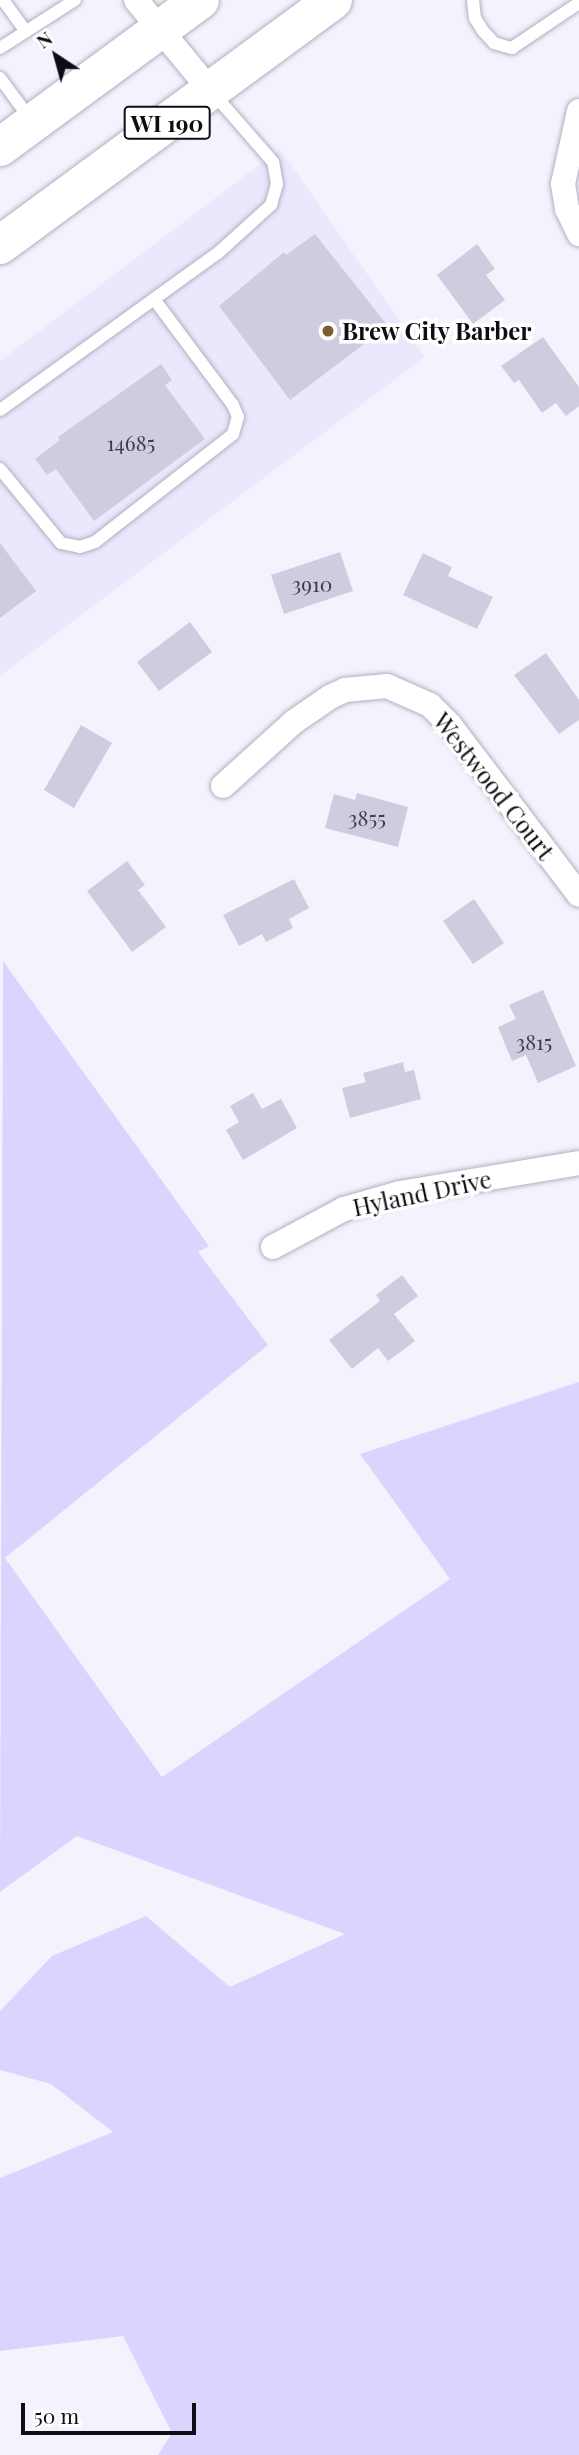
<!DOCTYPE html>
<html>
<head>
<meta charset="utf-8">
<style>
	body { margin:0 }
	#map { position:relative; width:579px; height:2455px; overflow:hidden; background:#f3f3fe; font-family:"Playfair Display",serif }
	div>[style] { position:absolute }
	.built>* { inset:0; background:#eae8fd }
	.green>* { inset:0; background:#d9d5ff }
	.building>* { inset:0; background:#cecddf }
	.roads { filter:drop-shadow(0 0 2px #b1b0c1) drop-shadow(0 0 2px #b1b0c1) }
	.service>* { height:12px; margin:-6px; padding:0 6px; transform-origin:6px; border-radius:6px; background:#fff }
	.minor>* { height:24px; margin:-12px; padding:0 12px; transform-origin:12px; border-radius:12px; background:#fff }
	.primary>* { height:38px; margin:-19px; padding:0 19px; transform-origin:19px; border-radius:19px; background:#fff }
	.dots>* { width:19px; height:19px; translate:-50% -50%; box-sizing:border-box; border:4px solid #fff; border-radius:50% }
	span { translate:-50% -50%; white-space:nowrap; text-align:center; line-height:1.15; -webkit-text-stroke:7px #fff; paint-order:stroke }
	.number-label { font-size:21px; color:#3d3d46 }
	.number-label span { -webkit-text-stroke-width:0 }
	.shield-label span { padding:2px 5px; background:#fff; border:2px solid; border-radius:5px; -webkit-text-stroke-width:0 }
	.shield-label { font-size:23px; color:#0d0d13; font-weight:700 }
	.poi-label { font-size:24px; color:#0d0d13; font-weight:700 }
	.left { translate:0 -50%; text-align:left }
	.street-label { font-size:24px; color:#0d0d13 }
	.north { position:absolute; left:21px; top:21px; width:70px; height:70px; -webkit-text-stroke:5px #fff; paint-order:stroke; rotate:324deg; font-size:19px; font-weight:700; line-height:28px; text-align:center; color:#0d0d13 }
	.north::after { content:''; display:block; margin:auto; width:24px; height:32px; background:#0d0d13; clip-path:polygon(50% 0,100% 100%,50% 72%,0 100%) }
	.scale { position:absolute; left:21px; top:2403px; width:175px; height:32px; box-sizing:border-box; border:4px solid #0d0d13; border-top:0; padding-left:9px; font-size:21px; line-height:24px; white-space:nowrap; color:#0d0d13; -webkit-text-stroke:5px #fff; paint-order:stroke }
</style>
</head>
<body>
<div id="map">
	<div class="built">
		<div style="clip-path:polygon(280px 149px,425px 357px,0 676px,0 361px)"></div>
	</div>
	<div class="green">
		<div style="clip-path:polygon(3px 961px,209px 1246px,198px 1252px,268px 1345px,5px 1558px,162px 1777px,450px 1579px,360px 1454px,579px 1382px,579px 2455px,158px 2455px,172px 2433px,123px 2336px,0 2351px,0 2178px,113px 2132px,51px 2084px,0 2070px,0 2011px,52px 1956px,146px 1916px,230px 1987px,345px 1934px,77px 1836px,0 1892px)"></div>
	</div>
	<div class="building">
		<div style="clip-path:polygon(315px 234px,388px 326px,290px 400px,219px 306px,284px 252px,286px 255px)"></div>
		<div style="clip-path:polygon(477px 244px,495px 269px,486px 275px,505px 300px,473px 324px,437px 275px)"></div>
		<div style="clip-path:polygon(543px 337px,579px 387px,579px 406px,566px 416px,556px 403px,542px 413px,519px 380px,514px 383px,501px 366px)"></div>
		<div style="clip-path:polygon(161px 364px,172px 380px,165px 385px,205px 439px,94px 521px,56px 469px,47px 475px,35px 459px,60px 440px,58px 437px)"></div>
		<div style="clip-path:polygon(0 543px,36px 591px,0 618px)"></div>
		<div style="clip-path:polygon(340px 552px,353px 591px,284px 614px,271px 575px)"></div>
		<div style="clip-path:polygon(423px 553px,452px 567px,448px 576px,493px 597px,477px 629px,403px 595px)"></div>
		<div style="clip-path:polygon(190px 622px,212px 652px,159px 691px,137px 662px)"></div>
		<div style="clip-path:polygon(546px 653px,579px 700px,579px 720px,559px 734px,514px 675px)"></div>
		<div style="clip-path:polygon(81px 725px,112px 743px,74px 808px,44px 790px)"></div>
		<div style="clip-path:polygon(357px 793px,408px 807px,398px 847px,325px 828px,334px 794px,355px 800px)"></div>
		<div style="clip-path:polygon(127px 861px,145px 885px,138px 890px,166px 927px,132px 952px,87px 891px)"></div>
		<div style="clip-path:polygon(294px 879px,309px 908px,289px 919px,293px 928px,266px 942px,262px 934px,239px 946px,223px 915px)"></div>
		<div style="clip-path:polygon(474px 899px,504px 943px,473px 964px,443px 921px)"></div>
		<div style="clip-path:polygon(543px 990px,576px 1066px,538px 1083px,526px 1055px,512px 1061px,498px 1027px,516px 1019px,509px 1005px)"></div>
		<div style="clip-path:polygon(403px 1062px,405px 1072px,414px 1070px,421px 1099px,350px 1118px,342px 1088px,366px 1082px,363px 1073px)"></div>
		<div style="clip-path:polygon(253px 1093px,262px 1109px,281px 1099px,297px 1128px,243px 1160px,226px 1130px,239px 1122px,230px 1106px)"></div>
		<div style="clip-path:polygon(402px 1275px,418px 1296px,394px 1314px,415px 1341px,388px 1361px,378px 1348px,352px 1369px,329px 1340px,380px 1301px,376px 1295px)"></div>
	</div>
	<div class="roads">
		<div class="service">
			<div style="left:3px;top:0;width:39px;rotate:54deg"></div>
			<div style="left:473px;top:0;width:18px;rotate:84deg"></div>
			<div style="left:475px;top:18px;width:15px;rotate:58deg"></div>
			<div style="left:483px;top:31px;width:16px;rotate:47deg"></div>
			<div style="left:494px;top:43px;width:19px;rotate:16deg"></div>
			<div style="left:512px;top:48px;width:81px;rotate:-33.9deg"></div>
			<div style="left:0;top:48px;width:89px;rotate:-32.6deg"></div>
			<div style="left:0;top:78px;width:52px;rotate:53.6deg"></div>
			<div style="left:0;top:410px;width:269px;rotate:-35.8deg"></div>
			<div style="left:218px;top:253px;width:72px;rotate:-42.2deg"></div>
			<div style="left:271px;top:205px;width:22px;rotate:-74deg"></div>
			<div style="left:277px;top:184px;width:22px;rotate:-100deg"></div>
			<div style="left:273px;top:162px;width:91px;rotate:-131deg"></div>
			<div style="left:0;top:469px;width:96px;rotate:50.5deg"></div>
			<div style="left:61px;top:543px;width:19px;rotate:12deg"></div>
			<div style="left:80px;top:547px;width:16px;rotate:-18deg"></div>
			<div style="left:95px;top:542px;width:175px;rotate:-38deg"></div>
			<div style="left:233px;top:434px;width:18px;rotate:-74deg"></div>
			<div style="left:238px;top:417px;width:13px;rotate:-113deg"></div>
			<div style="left:233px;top:405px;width:132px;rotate:-126.7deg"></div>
		</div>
		<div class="minor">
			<div style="left:136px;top:0;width:118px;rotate:50.5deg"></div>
			<div style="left:579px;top:111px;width:75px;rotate:102.4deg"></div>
			<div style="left:563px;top:184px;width:25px;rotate:81deg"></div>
			<div style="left:567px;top:209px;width:28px;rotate:64deg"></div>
			<div style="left:223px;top:786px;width:97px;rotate:-42.1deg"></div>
			<div style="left:295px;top:721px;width:42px;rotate:-34.4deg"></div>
			<div style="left:330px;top:697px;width:17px;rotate:-25deg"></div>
			<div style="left:345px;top:690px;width:42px;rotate:-5.4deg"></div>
			<div style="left:387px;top:686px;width:47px;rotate:23.8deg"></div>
			<div style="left:430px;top:705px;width:28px;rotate:45deg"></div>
			<div style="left:450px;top:725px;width:213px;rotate:52.8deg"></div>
			<div style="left:273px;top:1247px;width:81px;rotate:-28.2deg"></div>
			<div style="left:344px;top:1209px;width:58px;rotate:-15.9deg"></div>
			<div style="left:400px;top:1193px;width:181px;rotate:-9.5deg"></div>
		</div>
		<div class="primary">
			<div style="left:0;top:147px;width:248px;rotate:-36.3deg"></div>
			<div style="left:0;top:245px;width:413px;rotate:-36.3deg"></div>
		</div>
	</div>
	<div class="dots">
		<div style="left:328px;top:331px;background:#7a5f31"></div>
	</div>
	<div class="number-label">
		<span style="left:131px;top:442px">14685</span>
		<span style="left:312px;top:583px">3910</span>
		<span style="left:367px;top:817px">3855</span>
		<span style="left:534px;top:1041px">3815</span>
	</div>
	<div class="shield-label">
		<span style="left:167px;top:123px">WI 190</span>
	</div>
	<div class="poi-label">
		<span class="left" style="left:342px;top:331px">Brew City Barber</span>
	</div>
	<div class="street-label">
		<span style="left:494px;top:786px;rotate:52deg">Westwood Court</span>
		<span style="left:422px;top:1193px;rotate:-12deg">Hyland Drive</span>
	</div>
	<div class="north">N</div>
	<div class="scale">50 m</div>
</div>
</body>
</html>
